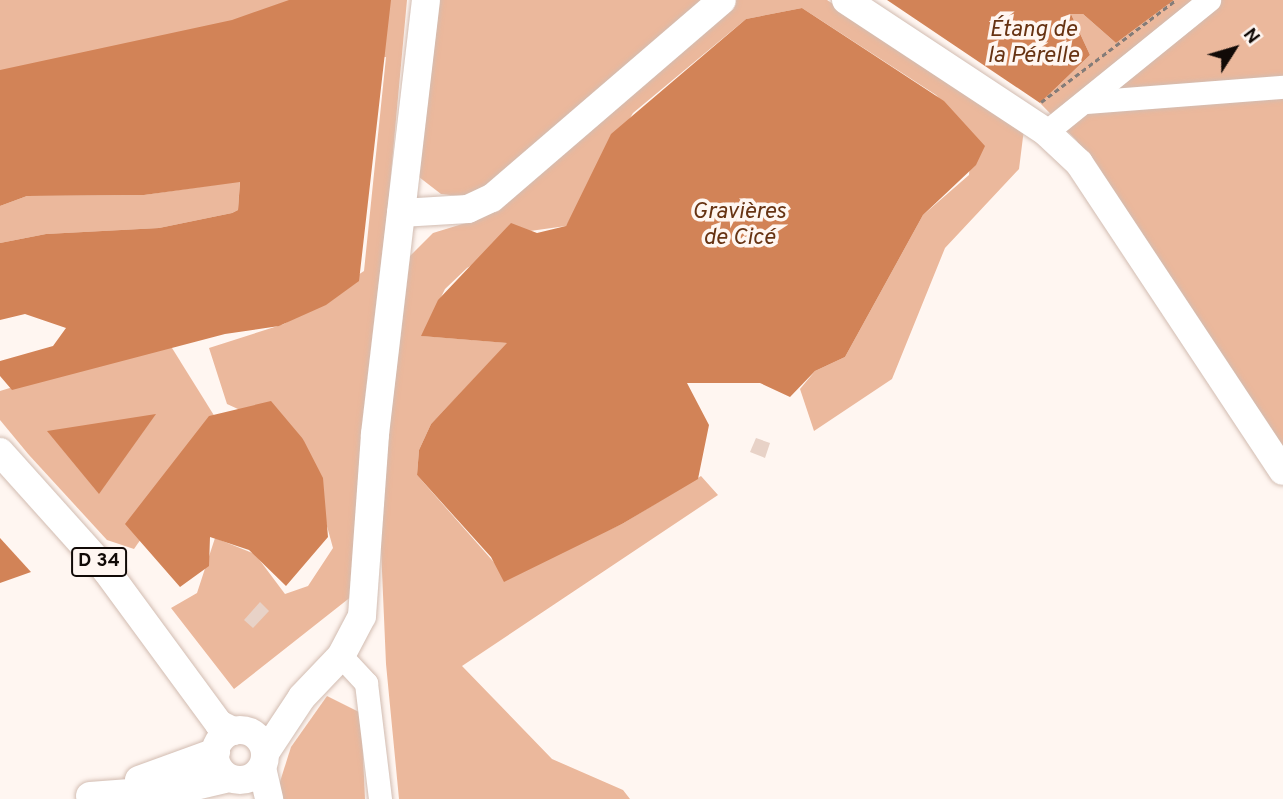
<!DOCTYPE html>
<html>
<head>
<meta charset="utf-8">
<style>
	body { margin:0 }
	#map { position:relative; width:1283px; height:799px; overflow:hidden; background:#fff6f1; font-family:Overpass,sans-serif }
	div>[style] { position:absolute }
	.green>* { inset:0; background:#ebb89c }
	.water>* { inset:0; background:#d28357 }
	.building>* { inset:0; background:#e8d2c7 }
	.path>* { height:2.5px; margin-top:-1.25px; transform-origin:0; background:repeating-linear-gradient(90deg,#847c78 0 5px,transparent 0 8.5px) }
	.roads { filter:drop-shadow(0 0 2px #d2bcb1) drop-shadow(0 0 2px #d2bcb1) }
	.minor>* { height:23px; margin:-11.5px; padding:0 11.5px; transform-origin:11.5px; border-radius:11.5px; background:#fff }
	.major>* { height:28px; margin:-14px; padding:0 14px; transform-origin:14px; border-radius:14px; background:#fff }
	.major>.ring { margin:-14px; padding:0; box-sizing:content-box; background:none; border:28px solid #fff; border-radius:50% }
	span { translate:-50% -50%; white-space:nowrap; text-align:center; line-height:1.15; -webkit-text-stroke:7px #fff6f1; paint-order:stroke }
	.shield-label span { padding:2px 5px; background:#fff6f1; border:2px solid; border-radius:5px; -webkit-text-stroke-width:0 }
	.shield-label { font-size:19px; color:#110a07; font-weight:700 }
	.water-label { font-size:23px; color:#673313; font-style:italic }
	.north { position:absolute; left:1199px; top:14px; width:70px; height:70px; -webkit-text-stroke:5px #fff6f1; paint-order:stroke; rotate:53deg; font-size:19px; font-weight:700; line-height:28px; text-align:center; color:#110a07 }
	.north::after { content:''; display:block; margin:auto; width:24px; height:32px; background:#110a07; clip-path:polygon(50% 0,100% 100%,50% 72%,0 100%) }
</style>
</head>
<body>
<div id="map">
	<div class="green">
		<div style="clip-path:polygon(0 0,407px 0,352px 596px,234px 689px,171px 608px,197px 593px,215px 538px,255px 554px,285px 594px,308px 586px,333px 548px,303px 439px,227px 404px,209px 348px,284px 324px,364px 271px,386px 57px,277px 66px,0 125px)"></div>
		<div style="clip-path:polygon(439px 0,709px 0,513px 172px,467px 197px,441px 194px,419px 177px)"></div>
		<div style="clip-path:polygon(734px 0,827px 0,1024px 129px,1019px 169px,945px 248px,892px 379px,814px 431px,800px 389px,815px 371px,845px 357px,923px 215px,969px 175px,972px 133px,936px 95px,802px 8px,746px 19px,633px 113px,566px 226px,530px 231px,467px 268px,445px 289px,422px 336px,508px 343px,431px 424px,419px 450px,417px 475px,499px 568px,582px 542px,622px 524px,701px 476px,718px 495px,462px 666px,552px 759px,623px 790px,630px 799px,399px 799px,386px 664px,380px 525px,387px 392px,410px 256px,433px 233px,472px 221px)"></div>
		<div style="clip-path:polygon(1174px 0,1283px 0,1283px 450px,1105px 182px,1077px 141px,1040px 103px,1090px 55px,1071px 14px,1083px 14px,1116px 43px)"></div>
		<div style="clip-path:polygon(240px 181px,238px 210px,232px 213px,159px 228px,46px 234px,0 243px,0 206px,27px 196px,144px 195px)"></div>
		<div style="clip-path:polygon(167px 340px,220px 425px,134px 549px,107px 540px,29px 455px,0 420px,0 391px)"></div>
		<div style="clip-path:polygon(327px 696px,361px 713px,365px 799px,283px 799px,278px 788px,291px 747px)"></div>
	</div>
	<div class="water">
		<div style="clip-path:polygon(289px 0,391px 0,359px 281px,326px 305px,279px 326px,225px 334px,12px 390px,0 376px,0 361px,53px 346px,66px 328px,25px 314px,0 320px,0 243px,46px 234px,159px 228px,232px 213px,238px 210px,240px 182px,144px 195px,27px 196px,0 206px,0 70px,232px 20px)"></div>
		<div style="clip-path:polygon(887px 0,1174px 0,1116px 43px,1083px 14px,1071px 14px,1090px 55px,1040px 103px)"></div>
		<div style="clip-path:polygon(802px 8px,944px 101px,985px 146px,976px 165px,923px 215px,845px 357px,815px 371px,790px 397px,760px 383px,687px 383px,709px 425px,698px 479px,622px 524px,504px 582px,491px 557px,417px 475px,419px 450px,431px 424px,507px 343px,421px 336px,438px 300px,511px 223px,537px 233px,566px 226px,611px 134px,746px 19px)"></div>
		<div style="clip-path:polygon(271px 401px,303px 439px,323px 478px,328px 537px,286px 586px,249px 550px,210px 537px,209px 566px,180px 587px,125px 524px,209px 416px)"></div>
		<div style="clip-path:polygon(156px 414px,99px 494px,47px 431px)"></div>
		<div style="clip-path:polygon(0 538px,31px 572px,0 583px)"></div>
	</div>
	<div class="building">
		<div style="clip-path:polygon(756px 438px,770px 443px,765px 458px,750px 452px)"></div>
		<div style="clip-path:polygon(260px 602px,269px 611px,253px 628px,244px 620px)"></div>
	</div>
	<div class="path">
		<div style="left:1041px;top:102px;width:169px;rotate:-37.1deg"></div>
	</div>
	<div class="roads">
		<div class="minor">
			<div style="left:1086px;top:102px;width:198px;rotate:-4.4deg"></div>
			<div style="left:1046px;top:132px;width:210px;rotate:-39deg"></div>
			<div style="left:341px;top:656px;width:37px;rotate:47deg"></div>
			<div style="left:366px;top:683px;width:117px;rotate:83.1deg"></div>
		</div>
		<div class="major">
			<div style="left:846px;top:0;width:240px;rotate:33.4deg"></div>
			<div style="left:1046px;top:132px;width:45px;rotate:43.2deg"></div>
			<div style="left:1079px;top:163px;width:369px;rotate:56.5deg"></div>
			<div style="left:401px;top:213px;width:67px;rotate:-3.4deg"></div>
			<div style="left:468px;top:209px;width:26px;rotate:-25deg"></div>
			<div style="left:492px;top:198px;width:303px;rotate:-40.7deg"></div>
			<div style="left:0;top:452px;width:159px;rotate:48.1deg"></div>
			<div style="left:106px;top:570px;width:191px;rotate:53.7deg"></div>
			<div style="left:219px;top:724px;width:16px;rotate:27deg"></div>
			<div class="ring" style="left:215px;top:730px;width:22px;height:22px"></div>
			<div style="left:265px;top:753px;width:67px;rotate:-56.5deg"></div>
			<div style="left:302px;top:697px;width:57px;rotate:-46.4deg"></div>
			<div style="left:341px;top:656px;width:45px;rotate:-62.3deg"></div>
			<div style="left:362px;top:616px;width:182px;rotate:-85.9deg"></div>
			<div style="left:375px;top:434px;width:437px;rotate:-83.3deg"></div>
			<div style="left:262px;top:768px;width:32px;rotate:77deg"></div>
			<div style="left:139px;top:780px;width:82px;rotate:-20deg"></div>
			<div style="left:90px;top:796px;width:93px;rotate:-4.3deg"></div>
			<div style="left:183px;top:789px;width:47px;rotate:-13.4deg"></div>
		</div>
	</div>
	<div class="shield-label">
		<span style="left:99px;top:562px">D 34</span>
	</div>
	<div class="water-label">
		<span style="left:1033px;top:44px">Étang de<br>la Pérelle</span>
		<span style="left:739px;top:226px">Gravières<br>de Cicé</span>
	</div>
	<div class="north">N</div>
</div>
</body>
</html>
